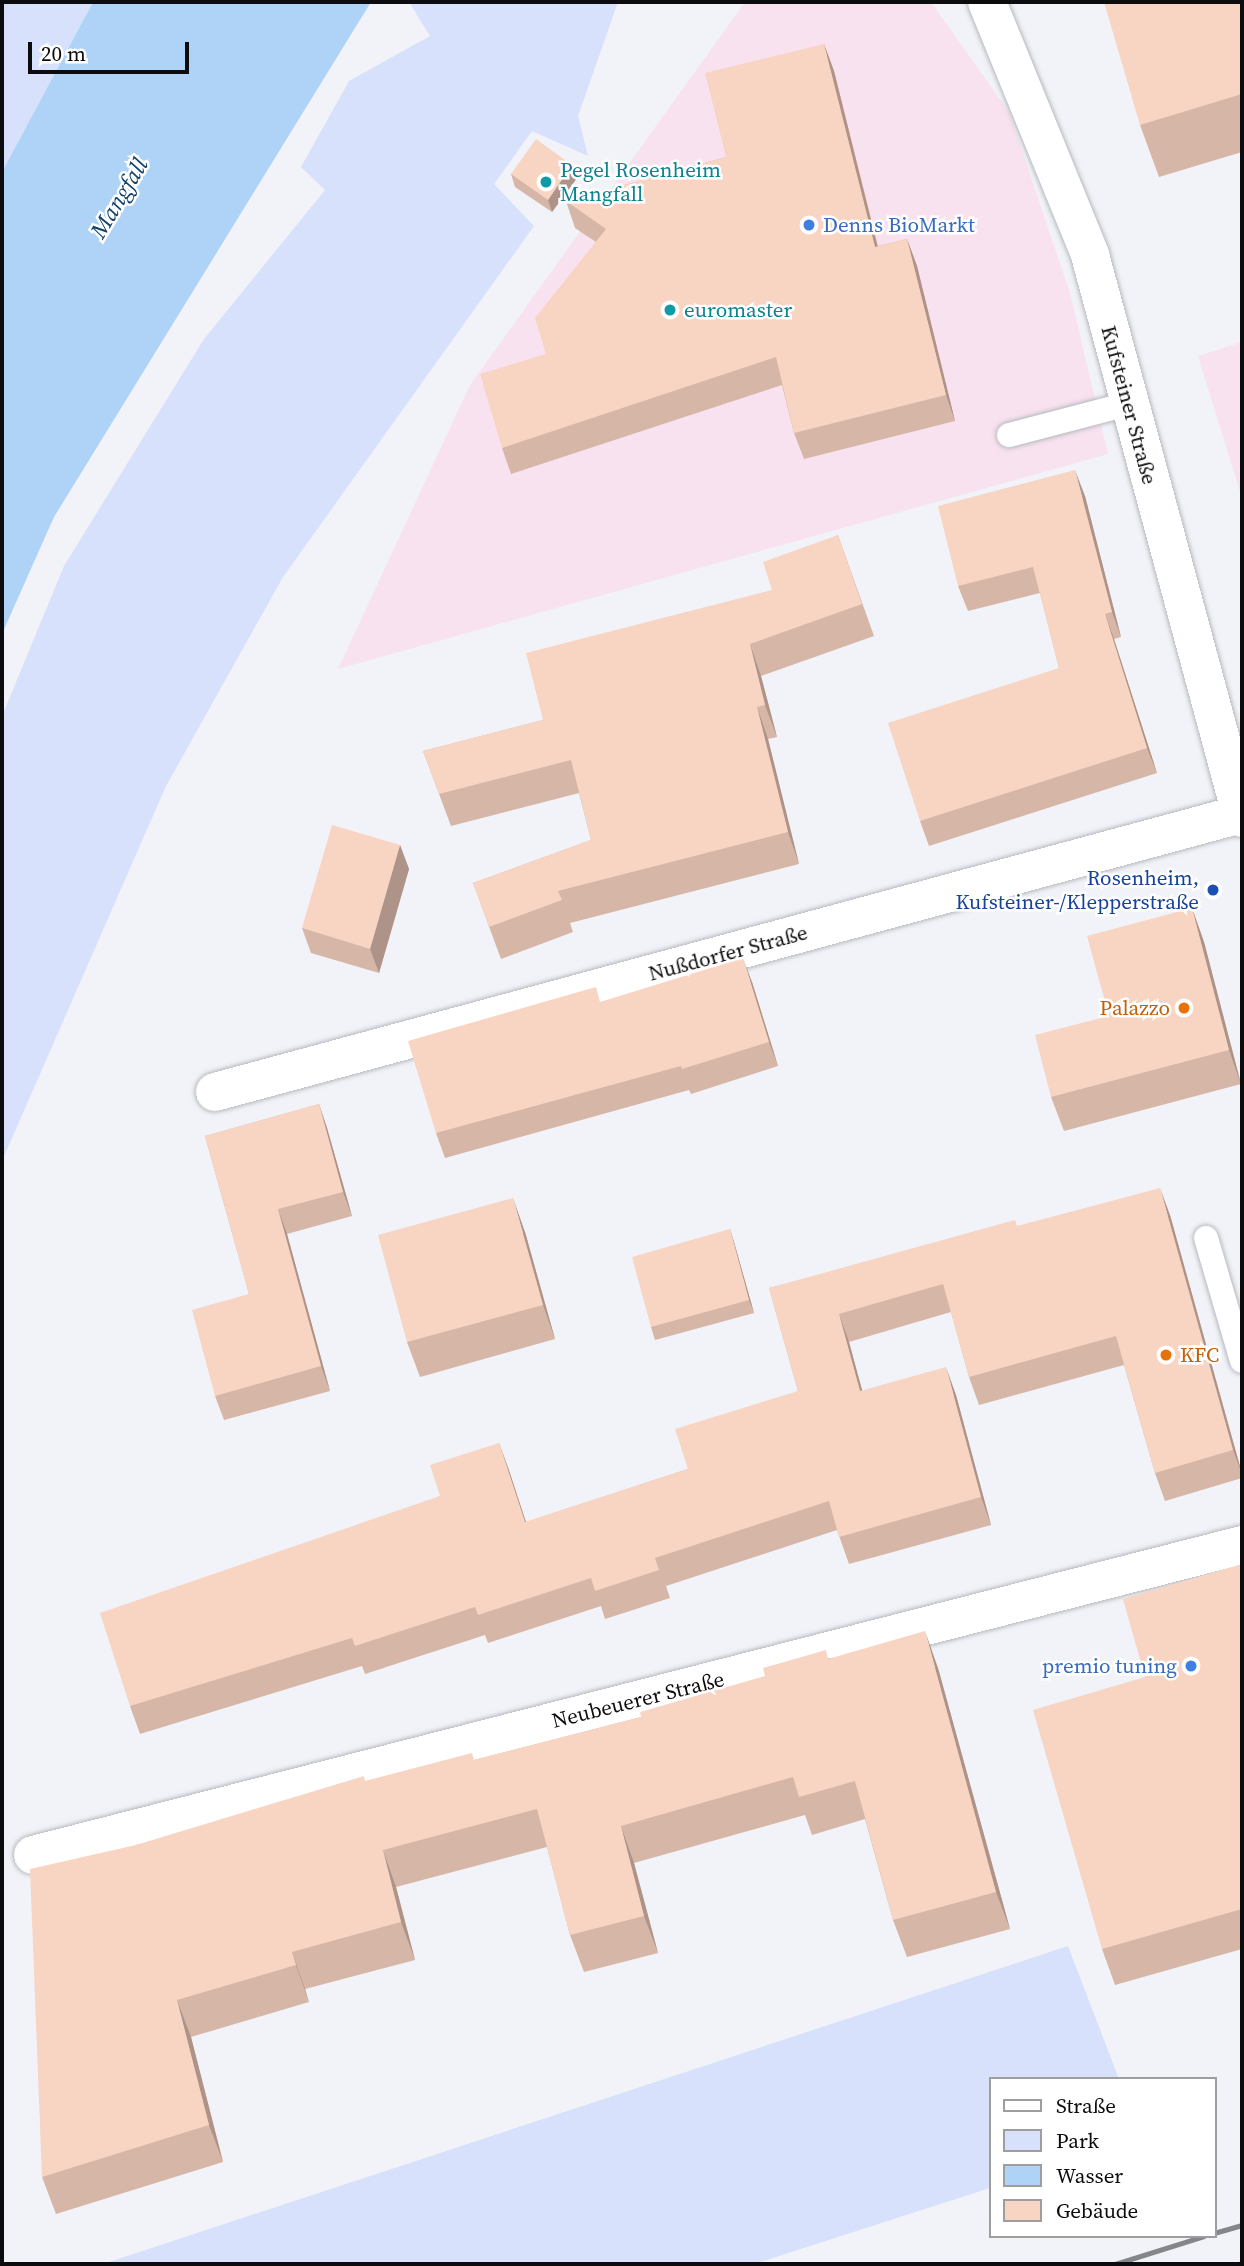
<!DOCTYPE html>
<html>
<head>
<meta charset="utf-8">
<style>
	body { margin:0 }
	#map { position:relative; width:1244px; height:2266px; overflow:hidden; background:#f1f3f8; font-family:"Source Serif 4",serif }
	div>[style] { position:absolute }
	.commercial>* { inset:0; background:#f8e2f0 }
	.green>* { inset:0; background:#d8e1fc }
	.water>* { inset:0; background:#afd3f7 }
	.roads { filter:drop-shadow(0 0 2px #b7b9be) drop-shadow(0 0 2px #b7b9be) }
	.lane>* { height:24px; margin:-12px; padding:0 12px; transform-origin:12px; border-radius:12px; background:#fff }
	.street>* { height:38px; margin:-19px; padding:0 19px; transform-origin:19px; border-radius:19px; background:#fff }
	.secondary>* { height:38px; margin:-19px; padding:0 19px; transform-origin:19px; border-radius:19px; background:#fff }
	.rail>* { height:5px; margin:-2.5px; padding:0 2.5px; transform-origin:2.5px; border-radius:2.5px; background:#85868a }
	.wall>* { inset:0; background:#d5b6a7 }
	.shaded-wall>* { inset:0; background:#ae9488 }
	.building>* { inset:0; background:#f8d4c2 }
	.dots>* { width:19px; height:19px; translate:-50% -50%; box-sizing:border-box; border:4px solid #fff; border-radius:50% }
	span { translate:-50% -50%; white-space:nowrap; text-align:center; line-height:1.15; -webkit-text-stroke:5px #fff; paint-order:stroke }
	.culture-label { font-size:21px; color:#0d838f }
	.left { translate:0 -50%; text-align:left }
	.shop-label { font-size:21px; color:#366cbe }
	.right { translate:-100% -50%; text-align:right }
	.street-label { font-size:21px; color:#0c0c0e }
	.transit-label { font-size:21px; color:#164399 }
	.food-label { font-size:21px; color:#c56008 }
	.water-label { font-size:23px; color:#11426c; font-style:italic }
	.frame { position:absolute; inset:0; border:4px solid #0c0c0e; pointer-events:none }
	.legend { position:absolute; left:989px; top:2077px; width:228px; height:161px; box-sizing:border-box; background:#fff; border:2px solid #9e9e9f; margin:0; padding:9px 12px; list-style:none; font-size:21px; color:#0c0c0e }
	.legend li { display:flex; align-items:center; gap:14px; height:35px }
	.legend b { width:35px; border:2px solid #9e9e9f }
	.scale { position:absolute; left:28px; top:42px; width:161px; height:32px; box-sizing:border-box; border:4px solid #0c0c0e; border-top:0; padding-left:9px; font-size:21px; line-height:24px; white-space:nowrap; color:#0c0c0e; -webkit-text-stroke:5px #fff; paint-order:stroke }
</style>
</head>
<body>
<div id="map">
	<div class="commercial">
		<div style="clip-path:polygon(745px 2px,931px 2px,1009px 112px,1070px 293px,1108px 454px,338px 669px,470px 385px)"></div>
		<div style="clip-path:polygon(1242px 342px,1242px 498px,1198px 356px)"></div>
	</div>
	<div class="green">
		<div style="clip-path:polygon(2px 2px,93px 2px,2px 172px)"></div>
		<div style="clip-path:polygon(409px 2px,618px 2px,578px 116px,588px 156px,532px 131px,494px 184px,534px 226px,283px 577px,166px 786px,2px 1161px,2px 716px,64px 566px,204px 339px,325px 190px,301px 167px,349px 81px,430px 36px)"></div>
		<div style="clip-path:polygon(1068px 1946px,1119px 2079px,990px 2079px,990px 2188px,754px 2264px,103px 2264px)"></div>
	</div>
	<div class="water">
		<div style="clip-path:polygon(93px 2px,371px 2px,54px 517px,2px 634px,2px 172px)"></div>
	</div>
	<div class="roads">
		<div class="lane">
			<div style="left:1009px;top:435px;width:123px;rotate:-14.6deg"></div>
			<div style="left:1206px;top:1238px;width:128px;rotate:73.7deg"></div>
		</div>
		<div class="street">
			<div style="left:215px;top:1092px;width:1063px;rotate:-15.16deg"></div>
			<div style="left:33px;top:1855px;width:1248px;rotate:-14.38deg"></div>
		</div>
		<div class="secondary">
			<div style="left:987px;top:2px;width:273px;rotate:67.8deg"></div>
			<div style="left:1090px;top:255px;width:583px;rotate:74.89deg"></div>
		</div>
	</div>
	<div class="rail">
		<div style="left:1214px;top:2233px;width:29px;rotate:-16deg"></div>
		<div style="left:1115px;top:2264px;width:93px;rotate:-17.5deg"></div>
		<div style="left:1239px;top:2264px;width:3px;rotate:-18deg"></div>
	</div>
	<div class="wall">
		<div style="clip-path:polygon(1242px 2px,1242px 152px,1159px 177px,1140px 125px)"></div>
		<div style="clip-path:polygon(824px 44px,834px 71px,878px 246px,907px 239px,917px 266px,955px 421px,804px 459px,794px 433px,782px 385px,511px 474px,502px 448px,546px 354px,596px 242px,575px 228px,566px 201px,726px 157px)"></div>
		<div style="clip-path:polygon(572px 165px,577px 178px,552px 212px,515px 187px,511px 174px)"></div>
		<div style="clip-path:polygon(1085px 496px,1121px 637px,1114px 639px,1157px 773px,929px 846px,920px 821px,1059px 668px,1040px 593px,968px 611px,958px 586px)"></div>
		<div style="clip-path:polygon(838px 535px,874px 636px,761px 676px,777px 737px,768px 739px,799px 864px,570px 923px,573px 932px,501px 959px,473px 883px,591px 840px,579px 793px,451px 826px,423px 751px,543px 720px,772px 590px)"></div>
		<div style="clip-path:polygon(400px 845px,409px 869px,379px 973px,311px 953px,302px 928px)"></div>
		<div style="clip-path:polygon(1192px 908px,1204px 942px,1241px 1084px,1064px 1131px,1051px 1097px)"></div>
		<div style="clip-path:polygon(752px 982px,778px 1066px,691px 1094px,689px 1090px,445px 1158px,436px 1133px,601px 1002px)"></div>
		<div style="clip-path:polygon(319px 1104px,327px 1128px,352px 1216px,287px 1234px,330px 1391px,224px 1420px,215px 1396px,249px 1294px,205px 1136px)"></div>
		<div style="clip-path:polygon(1170px 1215px,1242px 1473px,1242px 1478px,1165px 1501px,1155px 1473px,1124px 1365px,979px 1405px,969px 1377px,951px 1312px,849px 1342px,862px 1391px,956px 1395px,991px 1525px,849px 1564px,837px 1530px,666px 1586px,670px 1598px,605px 1619px,601px 1606px,488px 1643px,485px 1635px,365px 1674px,362px 1666px,140px 1734px,130px 1706px,440px 1496px,499px 1443px,526px 1522px,688px 1469px,798px 1391px,769px 1288px,1017px 1226px)"></div>
		<div style="clip-path:polygon(730px 1229px,734px 1242px,754px 1313px,655px 1340px,651px 1327px)"></div>
		<div style="clip-path:polygon(525px 1232px,555px 1339px,420px 1377px,407px 1342px)"></div>
		<div style="clip-path:polygon(1242px 1564px,1242px 1949px,1115px 1985px,1102px 1949px,1145px 1677px)"></div>
		<div style="clip-path:polygon(829px 1658px,938px 1668px,1010px 1929px,907px 1957px,893px 1920px,865px 1819px,812px 1835px,805px 1815px,634px 1863px,658px 1953px,584px 1972px,570px 1935px,547px 1847px,396px 1887px,415px 1960px,305px 1989px,309px 2002px,191px 2037px,223px 2162px,56px 2214px,42px 2177px,136px 1845px,474px 1760px,641px 1717px)"></div>
	</div>
	<div class="shaded-wall">
		<div style="clip-path:polygon(824px 44px,834px 71px,884px 273px,875px 247px)"></div>
		<div style="clip-path:polygon(572px 165px,577px 178px,552px 212px,548px 200px)"></div>
		<div style="clip-path:polygon(907px 239px,917px 266px,955px 421px,946px 395px)"></div>
		<div style="clip-path:polygon(1075px 470px,1085px 496px,1121px 637px,1112px 612px)"></div>
		<div style="clip-path:polygon(1105px 614px,1114px 639px,1157px 773px,1147px 748px)"></div>
		<div style="clip-path:polygon(750px 644px,761px 676px,777px 737px,765px 705px)"></div>
		<div style="clip-path:polygon(757px 707px,768px 739px,799px 864px,788px 832px)"></div>
		<div style="clip-path:polygon(400px 845px,409px 869px,379px 973px,370px 949px)"></div>
		<div style="clip-path:polygon(1192px 908px,1204px 942px,1241px 1084px,1229px 1050px)"></div>
		<div style="clip-path:polygon(743px 958px,752px 982px,778px 1066px,769px 1042px)"></div>
		<div style="clip-path:polygon(319px 1104px,327px 1128px,352px 1216px,343px 1192px)"></div>
		<div style="clip-path:polygon(1160px 1188px,1170px 1215px,1242px 1474px,1233px 1450px)"></div>
		<div style="clip-path:polygon(513px 1198px,525px 1232px,555px 1339px,543px 1305px)"></div>
		<div style="clip-path:polygon(278px 1209px,287px 1234px,330px 1391px,321px 1366px)"></div>
		<div style="clip-path:polygon(730px 1229px,734px 1242px,754px 1313px,749px 1300px)"></div>
		<div style="clip-path:polygon(839px 1314px,849px 1342px,870px 1419px,860px 1391px)"></div>
		<div style="clip-path:polygon(946px 1367px,956px 1395px,991px 1525px,981px 1497px)"></div>
		<div style="clip-path:polygon(499px 1443px,509px 1470px,535px 1550px,525px 1522px)"></div>
		<div style="clip-path:polygon(925px 1631px,938px 1668px,1010px 1929px,996px 1892px)"></div>
		<div style="clip-path:polygon(621px 1826px,634px 1863px,658px 1953px,644px 1916px)"></div>
		<div style="clip-path:polygon(383px 1850px,396px 1887px,415px 1960px,401px 1922px)"></div>
		<div style="clip-path:polygon(292px 1952px,305px 1989px,309px 2002px,296px 1965px)"></div>
		<div style="clip-path:polygon(177px 2000px,191px 2037px,223px 2162px,209px 2125px)"></div>
	</div>
	<div class="building">
		<div style="clip-path:polygon(1104px 2px,1242px 2px,1242px 94px,1140px 125px)"></div>
		<div style="clip-path:polygon(824px 44px,875px 247px,907px 239px,946px 395px,794px 433px,776px 357px,502px 448px,480px 374px,546px 354px,535px 318px,606px 229px,566px 201px,726px 157px,705px 73px)"></div>
		<div style="clip-path:polygon(536px 139px,572px 165px,548px 200px,511px 174px)"></div>
		<div style="clip-path:polygon(1075px 470px,1112px 612px,1105px 614px,1147px 748px,920px 821px,888px 723px,1059px 668px,1033px 567px,958px 586px,938px 506px)"></div>
		<div style="clip-path:polygon(838px 535px,862px 604px,750px 644px,765px 705px,757px 707px,788px 832px,558px 891px,562px 900px,489px 927px,473px 883px,591px 840px,571px 760px,439px 794px,423px 751px,543px 720px,526px 653px,772px 590px,763px 562px)"></div>
		<div style="clip-path:polygon(332px 825px,400px 845px,370px 949px,302px 928px)"></div>
		<div style="clip-path:polygon(1192px 908px,1229px 1050px,1051px 1097px,1035px 1035px,1109px 1016px,1087px 936px)"></div>
		<div style="clip-path:polygon(743px 958px,769px 1042px,682px 1069px,681px 1066px,436px 1133px,408px 1041px,596px 987px,600px 1002px)"></div>
		<div style="clip-path:polygon(319px 1104px,343px 1192px,278px 1209px,321px 1366px,215px 1396px,192px 1310px,249px 1294px,205px 1136px)"></div>
		<div style="clip-path:polygon(1160px 1188px,1233px 1450px,1155px 1473px,1116px 1336px,969px 1377px,943px 1284px,839px 1314px,860px 1391px,946px 1367px,981px 1497px,839px 1537px,829px 1501px,655px 1558px,659px 1570px,595px 1591px,591px 1578px,478px 1615px,475px 1607px,355px 1646px,352px 1638px,130px 1706px,100px 1613px,440px 1496px,430px 1465px,499px 1443px,525px 1522px,688px 1469px,675px 1429px,798px 1391px,769px 1288px,1015px 1220px,1017px 1226px)"></div>
		<div style="clip-path:polygon(513px 1198px,543px 1305px,407px 1342px,378px 1235px)"></div>
		<div style="clip-path:polygon(730px 1229px,749px 1300px,651px 1327px,632px 1257px)"></div>
		<div style="clip-path:polygon(1242px 1564px,1242px 1909px,1102px 1949px,1033px 1710px,1145px 1677px,1123px 1599px)"></div>
		<div style="clip-path:polygon(925px 1631px,996px 1892px,893px 1920px,855px 1781px,799px 1797px,793px 1777px,621px 1826px,644px 1916px,570px 1935px,537px 1809px,383px 1850px,401px 1922px,292px 1952px,296px 1965px,177px 2000px,209px 2125px,42px 2177px,30px 1869px,136px 1845px,364px 1776px,365px 1781px,472px 1753px,474px 1760px,641px 1717px,640px 1712px,765px 1676px,763px 1668px,826px 1650px,828px 1659px)"></div>
	</div>
	<div class="dots">
		<div style="left:546px;top:182px;background:#0f9aa8"></div>
		<div style="left:809px;top:225px;background:#3f7fe0"></div>
		<div style="left:670px;top:310px;background:#0f9aa8"></div>
		<div style="left:1213px;top:890px;background:#1a4fb4"></div>
		<div style="left:1184px;top:1008px;background:#e8710a"></div>
		<div style="left:1166px;top:1355px;background:#e8710a"></div>
		<div style="left:1191px;top:1666px;background:#3f7fe0"></div>
	</div>
	<div class="culture-label">
		<span class="left" style="left:560px;top:182px">Pegel Rosenheim<br>Mangfall</span>
		<span class="left" style="left:684px;top:310px">euromaster</span>
	</div>
	<div class="shop-label">
		<span class="left" style="left:823px;top:225px">Denns BioMarkt</span>
		<span class="right" style="left:1177px;top:1666px">premio tuning</span>
	</div>
	<div class="street-label">
		<span style="left:1129px;top:405px;rotate:75deg">Kufsteiner Straße</span>
		<span style="left:728px;top:953px;rotate:-15deg">Nußdorfer Straße</span>
		<span style="left:638px;top:1700px;rotate:-14deg">Neubeuerer Straße</span>
	</div>
	<div class="transit-label">
		<span class="right" style="left:1199px;top:890px">Rosenheim,<br>Kufsteiner-/Klepperstraße</span>
	</div>
	<div class="food-label">
		<span class="right" style="left:1170px;top:1008px">Palazzo</span>
		<span class="left" style="left:1180px;top:1355px">KFC</span>
	</div>
	<div class="water-label">
		<span style="left:119px;top:198px;rotate:-59deg">Mangfall</span>
	</div>
	<div class="frame"></div>
	<ul class="legend">
	<li><b style="height:9px;background:#fff"></b>Straße</li>
	<li><b style="height:19px;background:#d8e1fc"></b>Park</li>
	<li><b style="height:19px;background:#afd3f7"></b>Wasser</li>
	<li><b style="height:19px;background:#f8d4c2"></b>Gebäude</li>
	</ul>
	<div class="scale">20 m</div>
</div>
</body>
</html>
